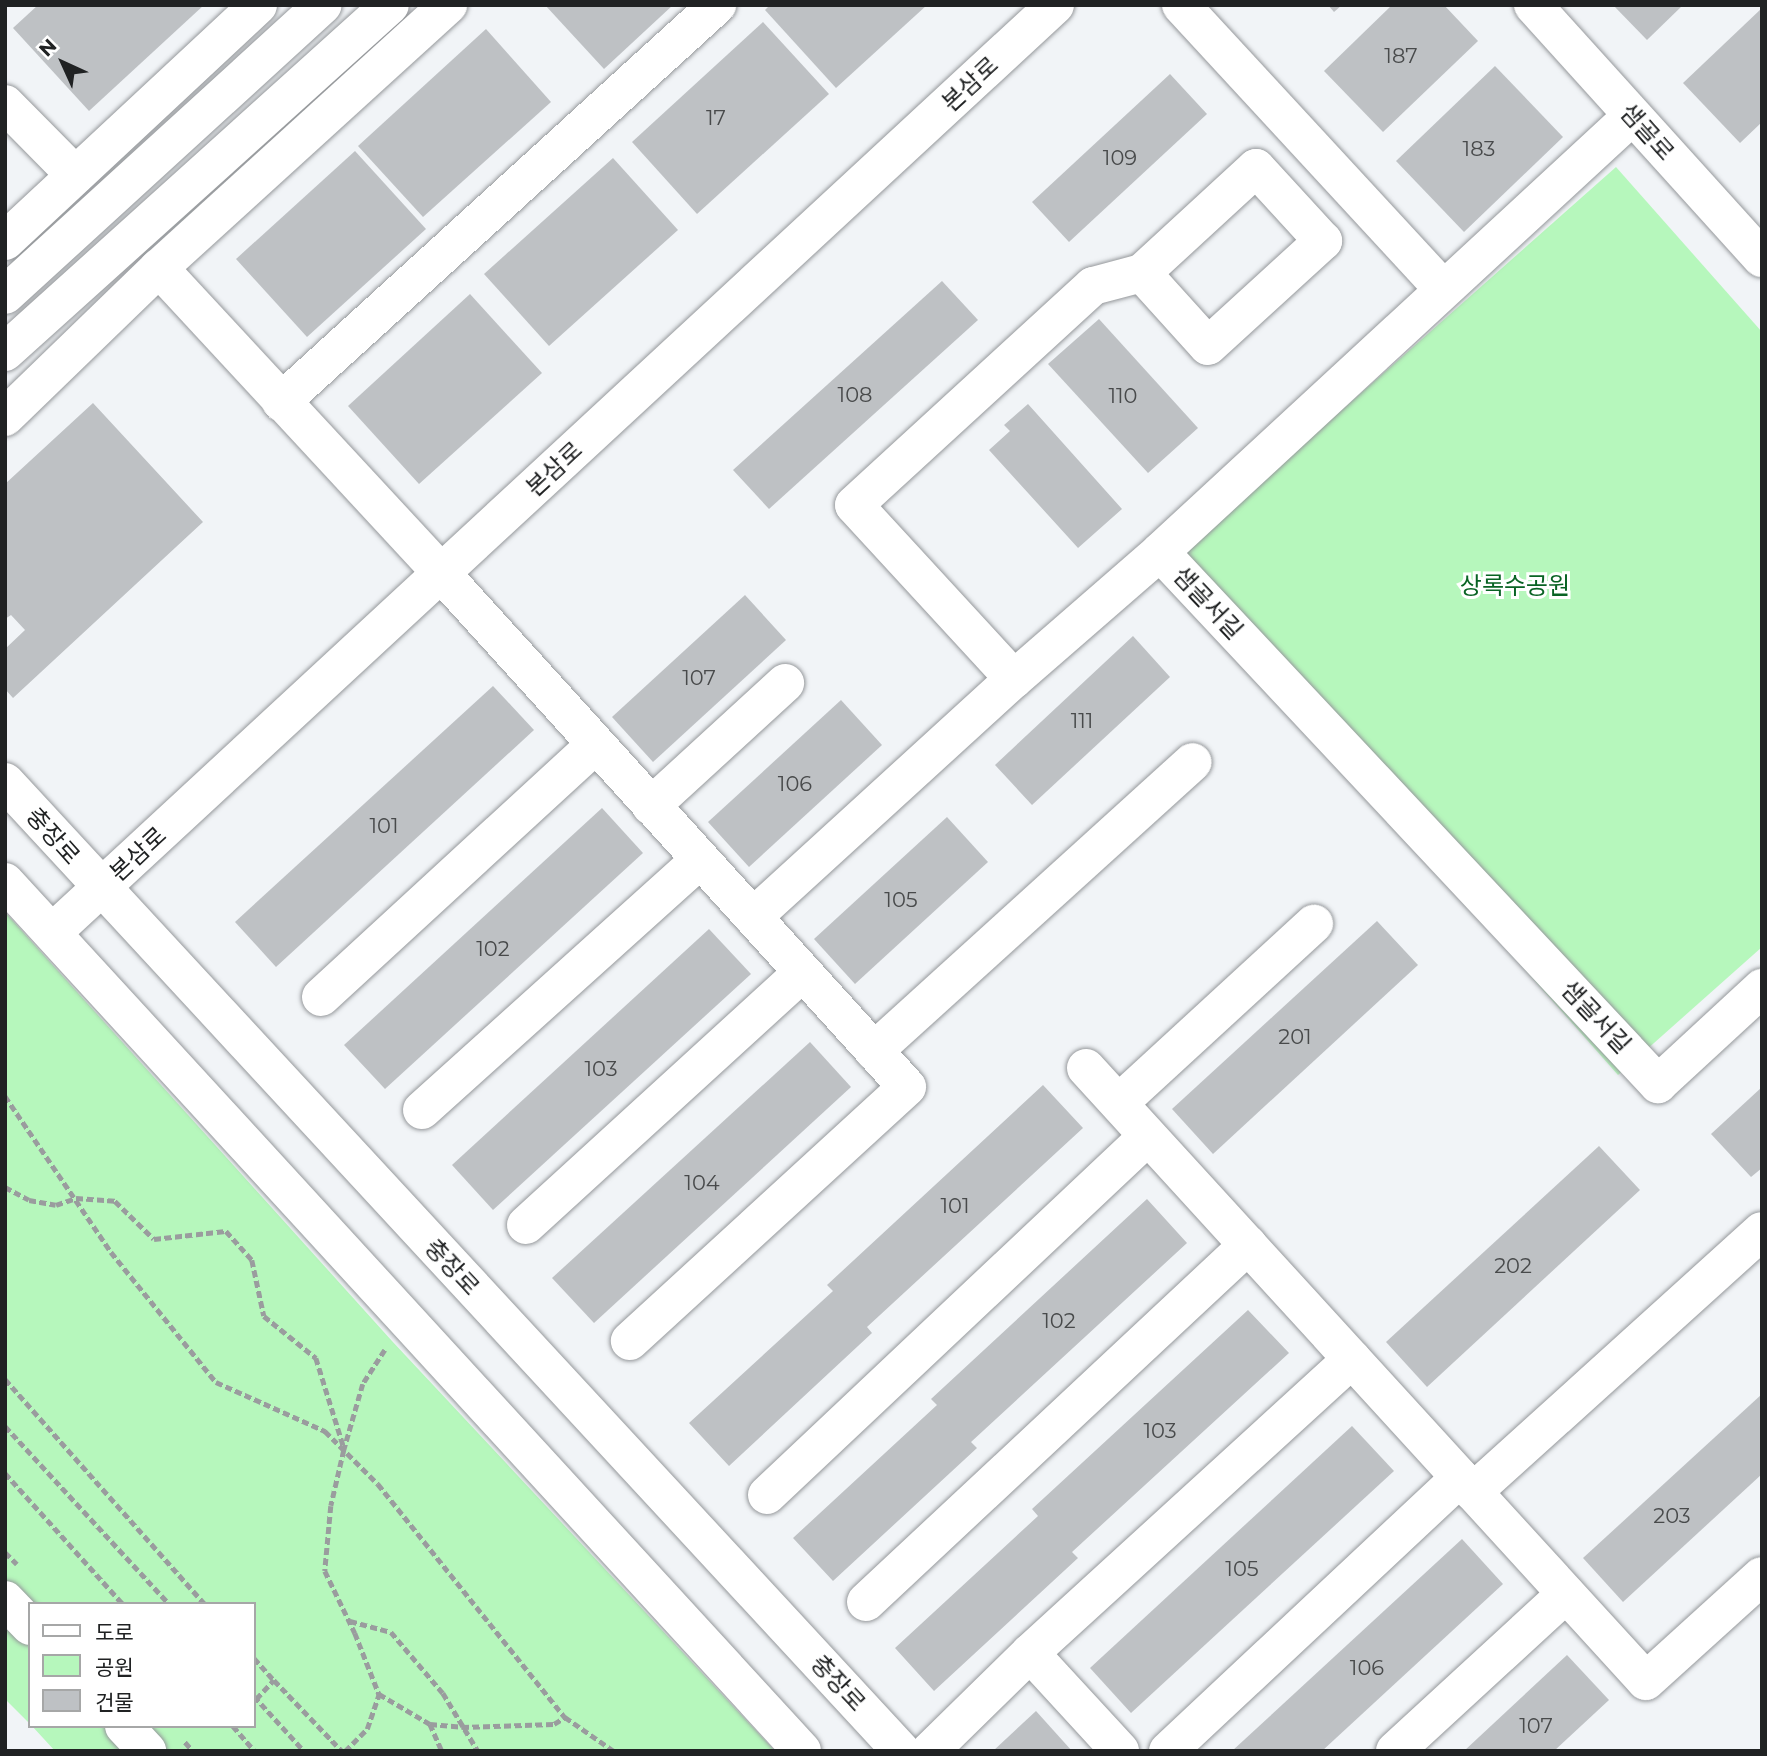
<!DOCTYPE html>
<html>
<head>
<meta charset="utf-8">
<style>
	body { margin:0 }
	#map { position:relative; width:1767px; height:1756px; overflow:hidden; background:#f1f4f7; font-family:Montserrat,"Noto Sans KR",sans-serif }
	div>[style] { position:absolute }
	.green>* { inset:0; background:#b6f7bc }
	.building>* { inset:0; background:#bec1c4 }
	.path>* { height:4.5px; margin-top:-2.25px; transform-origin:0; background:repeating-linear-gradient(90deg,#9a9c9e 0 7px,transparent 0 10.5px) }
	.roads { filter:drop-shadow(0 0 2px #95989b) drop-shadow(0 0 2px #95989b) }
	.minor>* { height:38px; margin:-19px; padding:0 19px; transform-origin:19px; border-radius:19px; background:#fff }
	.major>* { height:38px; margin:-19px; padding:0 19px; transform-origin:19px; border-radius:19px; background:#fff }
	span { translate:-50% -50%; white-space:nowrap; text-align:center; line-height:1.15; -webkit-text-stroke:6px #fff; paint-order:stroke }
	.number-label { font-size:21px; color:#484a4b }
	.number-label span { -webkit-text-stroke-width:0 }
	.street-label { font-size:24px; color:#202223 }
	.park-label { font-size:24px; color:#096324 }
	.frame { position:absolute; inset:0; border:7px solid #202223; pointer-events:none }
	.legend { position:absolute; left:28px; top:1602px; width:228px; height:126px; box-sizing:border-box; background:#fff; border:2px solid #a6a7a7; margin:0; padding:9px 12px; list-style:none; font-size:21px; color:#202223 }
	.legend li { display:flex; align-items:center; gap:14px; height:35px }
	.legend b { width:35px; border:2px solid #a6a7a7 }
	.north { position:absolute; left:28px; top:28px; width:70px; height:70px; -webkit-text-stroke:5px #fff; paint-order:stroke; rotate:315deg; font-size:19px; font-weight:700; line-height:28px; text-align:center; color:#202223 }
	.north::after { content:''; display:block; margin:auto; width:24px; height:32px; background:#202223; clip-path:polygon(50% 0,100% 100%,50% 72%,0 100%) }
</style>
</head>
<body>
<div id="map">
	<div class="green">
		<div style="clip-path:polygon(1616px 167px,1762px 332px,1762px 947px,1618px 1075px,1167px 565px)"></div>
		<div style="clip-path:polygon(5px 912px,392px 1341px,775px 1751px,55px 1751px,32px 1726px,254px 1726px,254px 1604px,30px 1604px,30px 1724px,5px 1699px)"></div>
	</div>
	<div class="building">
		<div style="clip-path:polygon(38px 5px,204px 5px,89px 111px,13px 28px)"></div>
		<div style="clip-path:polygon(545px 5px,673px 5px,604px 69px)"></div>
		<div style="clip-path:polygon(770px 5px,927px 5px,836px 88px,765px 10px)"></div>
		<div style="clip-path:polygon(1328px 5px,1342px 5px,1334px 12px)"></div>
		<div style="clip-path:polygon(1392px 5px,1444px 5px,1478px 41px,1383px 132px,1324px 71px)"></div>
		<div style="clip-path:polygon(1613px 5px,1683px 5px,1647px 40px)"></div>
		<div style="clip-path:polygon(1762px 8px,1762px 122px,1740px 143px,1683px 83px)"></div>
		<div style="clip-path:polygon(763px 22px,829px 94px,697px 214px,632px 142px)"></div>
		<div style="clip-path:polygon(486px 29px,551px 102px,423px 217px,358px 146px)"></div>
		<div style="clip-path:polygon(1495px 66px,1563px 137px,1464px 232px,1396px 161px)"></div>
		<div style="clip-path:polygon(1170px 74px,1207px 114px,1069px 242px,1032px 202px)"></div>
		<div style="clip-path:polygon(355px 151px,426px 229px,307px 337px,236px 259px)"></div>
		<div style="clip-path:polygon(613px 158px,678px 230px,549px 346px,484px 274px)"></div>
		<div style="clip-path:polygon(942px 281px,978px 320px,769px 509px,733px 470px)"></div>
		<div style="clip-path:polygon(470px 294px,542px 373px,419px 484px,348px 406px)"></div>
		<div style="clip-path:polygon(1099px 319px,1198px 428px,1148px 473px,1048px 364px)"></div>
		<div style="clip-path:polygon(93px 403px,203px 522px,13px 698px,5px 689px,5px 649px,25px 630px,11px 615px,5px 619px,5px 484px)"></div>
		<div style="clip-path:polygon(1028px 404px,1122px 509px,1078px 548px,989px 450px,1010px 431px,1004px 425px)"></div>
		<div style="clip-path:polygon(745px 595px,786px 640px,653px 762px,612px 717px)"></div>
		<div style="clip-path:polygon(1133px 636px,1170px 677px,1032px 805px,995px 765px)"></div>
		<div style="clip-path:polygon(493px 686px,534px 730px,276px 967px,235px 922px)"></div>
		<div style="clip-path:polygon(841px 700px,882px 745px,749px 867px,708px 822px)"></div>
		<div style="clip-path:polygon(602px 808px,643px 853px,385px 1089px,344px 1045px)"></div>
		<div style="clip-path:polygon(947px 817px,988px 862px,855px 984px,814px 939px)"></div>
		<div style="clip-path:polygon(1377px 921px,1418px 965px,1213px 1154px,1172px 1109px)"></div>
		<div style="clip-path:polygon(709px 929px,751px 974px,493px 1210px,452px 1165px)"></div>
		<div style="clip-path:polygon(810px 1042px,851px 1087px,594px 1323px,552px 1278px)"></div>
		<div style="clip-path:polygon(1043px 1085px,1083px 1128px,867px 1327px,872px 1333px,729px 1466px,689px 1423px,833px 1291px,827px 1285px)"></div>
		<div style="clip-path:polygon(1762px 1087px,1762px 1168px,1751px 1177px,1711px 1134px)"></div>
		<div style="clip-path:polygon(1599px 1146px,1640px 1190px,1427px 1387px,1386px 1342px)"></div>
		<div style="clip-path:polygon(1147px 1199px,1187px 1243px,971px 1442px,977px 1448px,833px 1581px,793px 1538px,937px 1405px,931px 1399px)"></div>
		<div style="clip-path:polygon(1248px 1310px,1289px 1353px,1072px 1552px,1078px 1558px,934px 1691px,895px 1648px,1038px 1516px,1032px 1509px)"></div>
		<div style="clip-path:polygon(1762px 1394px,1762px 1474px,1623px 1602px,1583px 1558px)"></div>
		<div style="clip-path:polygon(1352px 1426px,1394px 1471px,1131px 1713px,1090px 1668px)"></div>
		<div style="clip-path:polygon(1462px 1539px,1503px 1584px,1322px 1751px,1232px 1751px)"></div>
		<div style="clip-path:polygon(1567px 1655px,1609px 1700px,1554px 1751px,1464px 1751px)"></div>
		<div style="clip-path:polygon(1036px 1711px,1072px 1751px,993px 1751px)"></div>
	</div>
	<div class="path">
		<div style="left:5px;top:1096px;width:189px;rotate:55.8deg"></div>
		<div style="left:111px;top:1252px;width:167px;rotate:51.1deg"></div>
		<div style="left:216px;top:1382px;width:120px;rotate:24.2deg"></div>
		<div style="left:325px;top:1431px;width:75px;rotate:45deg"></div>
		<div style="left:378px;top:1484px;width:299px;rotate:51.3deg"></div>
		<div style="left:565px;top:1717px;width:60px;rotate:34.8deg"></div>
		<div style="left:5px;top:1187px;width:27px;rotate:28deg"></div>
		<div style="left:29px;top:1200px;width:27px;rotate:10deg"></div>
		<div style="left:56px;top:1205px;width:21px;rotate:-19deg"></div>
		<div style="left:76px;top:1198px;width:39px;rotate:4deg"></div>
		<div style="left:115px;top:1201px;width:54px;rotate:44.3deg"></div>
		<div style="left:154px;top:1239px;width:72px;rotate:-6.3deg"></div>
		<div style="left:226px;top:1231px;width:39px;rotate:48deg"></div>
		<div style="left:252px;top:1260px;width:57px;rotate:77.9deg"></div>
		<div style="left:264px;top:1316px;width:67px;rotate:38.9deg"></div>
		<div style="left:316px;top:1358px;width:94px;rotate:72.7deg"></div>
		<div style="left:385px;top:1350px;width:40px;rotate:122.9deg"></div>
		<div style="left:363px;top:1384px;width:69px;rotate:106.1deg"></div>
		<div style="left:344px;top:1450px;width:57px;rotate:103.1deg"></div>
		<div style="left:331px;top:1506px;width:65px;rotate:95.3deg"></div>
		<div style="left:325px;top:1571px;width:69px;rotate:64.2deg"></div>
		<div style="left:355px;top:1633px;width:66px;rotate:68.5deg"></div>
		<div style="left:379px;top:1694px;width:59px;rotate:30.5deg"></div>
		<div style="left:430px;top:1724px;width:32px;rotate:5deg"></div>
		<div style="left:462px;top:1727px;width:92px;rotate:-1.9deg"></div>
		<div style="left:554px;top:1724px;width:13px;rotate:-32deg"></div>
		<div style="left:5px;top:1379px;width:301px;rotate:48.4deg"></div>
		<div style="left:5px;top:1426px;width:242px;rotate:47.3deg"></div>
		<div style="left:5px;top:1473px;width:176px;rotate:48deg"></div>
		<div style="left:5px;top:1552px;width:17px;rotate:45deg"></div>
		<div style="left:350px;top:1621px;width:42px;rotate:15deg"></div>
		<div style="left:391px;top:1632px;width:80px;rotate:49.6deg"></div>
		<div style="left:443px;top:1693px;width:68px;rotate:58.9deg"></div>
		<div style="left:254px;top:1658px;width:30px;rotate:48deg"></div>
		<div style="left:254px;top:1696px;width:74px;rotate:47.7deg"></div>
		<div style="left:256px;top:1699px;width:26px;rotate:-47deg"></div>
		<div style="left:274px;top:1680px;width:98px;rotate:46.2deg"></div>
		<div style="left:430px;top:1724px;width:30px;rotate:66deg"></div>
		<div style="left:233px;top:1726px;width:33px;rotate:49deg"></div>
		<div style="left:185px;top:1742px;width:12px;rotate:48deg"></div>
		<div style="left:345px;top:1751px;width:31px;rotate:-45deg"></div>
		<div style="left:367px;top:1729px;width:37px;rotate:-71deg"></div>
	</div>
	<div class="roads">
		<div class="minor">
			<div style="left:1181px;top:5px;width:385px;rotate:47.3deg"></div>
			<div style="left:1533px;top:5px;width:341px;rotate:47.9deg"></div>
			<div style="left:5px;top:104px;width:100px;rotate:45.4deg"></div>
			<div style="left:1632px;top:116px;width:643px;rotate:137.27deg"></div>
			<div style="left:1160px;top:552px;width:729px;rotate:46.89deg"></div>
			<div style="left:1658px;top:1084px;width:142px;rotate:-42.7deg"></div>
			<div style="left:5px;top:241px;width:346px;rotate:-43deg"></div>
			<div style="left:159px;top:268px;width:417px;rotate:47.2deg"></div>
			<div style="left:442px;top:574px;width:692px;rotate:47.81deg"></div>
			<div style="left:907px;top:1087px;width:376px;rotate:137.5deg"></div>
			<div style="left:281px;top:402px;width:590px;rotate:-42.32deg"></div>
			<div style="left:5px;top:417px;width:214px;rotate:-44.1deg"></div>
			<div style="left:159px;top:268px;width:391px;rotate:-42.3deg"></div>
			<div style="left:1014px;top:679px;width:236px;rotate:-132.6deg"></div>
			<div style="left:854px;top:505px;width:324px;rotate:-42.5deg"></div>
			<div style="left:1093px;top:286px;width:51px;rotate:-14.9deg"></div>
			<div style="left:1142px;top:273px;width:98px;rotate:47.9deg"></div>
			<div style="left:1208px;top:346px;width:156px;rotate:-42.4deg"></div>
			<div style="left:1323px;top:241px;width:99px;rotate:-132.5deg"></div>
			<div style="left:1256px;top:168px;width:155px;rotate:137.4deg"></div>
			<div style="left:5px;top:782px;width:1320px;rotate:47.24deg"></div>
			<div style="left:651px;top:806px;width:182px;rotate:-42.5deg"></div>
			<div style="left:5px;top:882px;width:1179px;rotate:47.47deg"></div>
			<div style="left:753px;top:917px;width:353px;rotate:-42.4deg"></div>
			<div style="left:1014px;top:679px;width:194px;rotate:-41deg"></div>
			<div style="left:53px;top:932px;width:1365px;rotate:-42.77deg"></div>
			<div style="left:321px;top:997px;width:372px;rotate:-42.6deg"></div>
			<div style="left:874px;top:1051px;width:430px;rotate:-42.2deg"></div>
			<div style="left:1086px;top:1068px;width:830px;rotate:47.59deg"></div>
			<div style="left:1646px;top:1681px;width:156px;rotate:-42.2deg"></div>
			<div style="left:1119px;top:1103px;width:265px;rotate:-42.6deg"></div>
			<div style="left:422px;top:1110px;width:374px;rotate:-42deg"></div>
			<div style="left:526px;top:1225px;width:374px;rotate:-42.4deg"></div>
			<div style="left:1473px;top:1492px;width:389px;rotate:-42.1deg"></div>
			<div style="left:767px;top:1495px;width:523px;rotate:-43.3deg"></div>
			<div style="left:5px;top:1600px;width:36px;rotate:46deg"></div>
			<div style="left:866px;top:1602px;width:523px;rotate:-43.06deg"></div>
			<div style="left:1030px;top:1653px;width:133px;rotate:47.4deg"></div>
			<div style="left:124px;top:1726px;width:34px;rotate:47deg"></div>
			<div style="left:930px;top:1751px;width:140px;rotate:-44.4deg"></div>
			<div style="left:1030px;top:1653px;width:436px;rotate:-42.4deg"></div>
			<div style="left:1168px;top:1751px;width:400px;rotate:-43.1deg"></div>
			<div style="left:1395px;top:1751px;width:232px;rotate:-42.6deg"></div>
		</div>
		<div class="major">
			<div style="left:5px;top:295px;width:430px;rotate:-42.4deg"></div>
			<div style="left:5px;top:352px;width:518px;rotate:-42.03deg"></div>
		</div>
	</div>
	<div class="number-label">
		<span style="left:1401px;top:56px">187</span>
		<span style="left:716px;top:118px">17</span>
		<span style="left:1479px;top:149px">183</span>
		<span style="left:1120px;top:158px">109</span>
		<span style="left:855px;top:395px">108</span>
		<span style="left:1123px;top:396px">110</span>
		<span style="left:699px;top:678px">107</span>
		<span style="left:1082px;top:721px">111</span>
		<span style="left:795px;top:784px">106</span>
		<span style="left:384px;top:826px">101</span>
		<span style="left:901px;top:900px">105</span>
		<span style="left:493px;top:949px">102</span>
		<span style="left:1295px;top:1037px">201</span>
		<span style="left:601px;top:1069px">103</span>
		<span style="left:702px;top:1183px">104</span>
		<span style="left:955px;top:1206px">101</span>
		<span style="left:1513px;top:1266px">202</span>
		<span style="left:1059px;top:1321px">102</span>
		<span style="left:1160px;top:1431px">103</span>
		<span style="left:1672px;top:1516px">203</span>
		<span style="left:1242px;top:1569px">105</span>
		<span style="left:1367px;top:1668px">106</span>
		<span style="left:1536px;top:1726px">107</span>
	</div>
	<div class="street-label">
		<span style="left:970px;top:84px;rotate:-43deg">본삼로</span>
		<span style="left:1647px;top:132px;rotate:48deg">샘골로</span>
		<span style="left:554px;top:469px;rotate:-43deg">본삼로</span>
		<span style="left:1208px;top:603px;rotate:47deg">샘골서길</span>
		<span style="left:53px;top:836px;rotate:48deg">충장로</span>
		<span style="left:138px;top:854px;rotate:-43deg">본삼로</span>
		<span style="left:1596px;top:1017px;rotate:47deg">샘골서길</span>
		<span style="left:452px;top:1267px;rotate:47deg">충장로</span>
		<span style="left:838px;top:1683px;rotate:47deg">충장로</span>
	</div>
	<div class="park-label">
		<span style="left:1515px;top:586px">상록수공원</span>
	</div>
	<div class="frame"></div>
	<ul class="legend">
	<li><b style="height:9px;background:#fff"></b>도로</li>
	<li><b style="height:19px;background:#b6f7bc"></b>공원</li>
	<li><b style="height:19px;background:#bec1c4"></b>건물</li>
	</ul>
	<div class="north">N</div>
</div>
</body>
</html>
